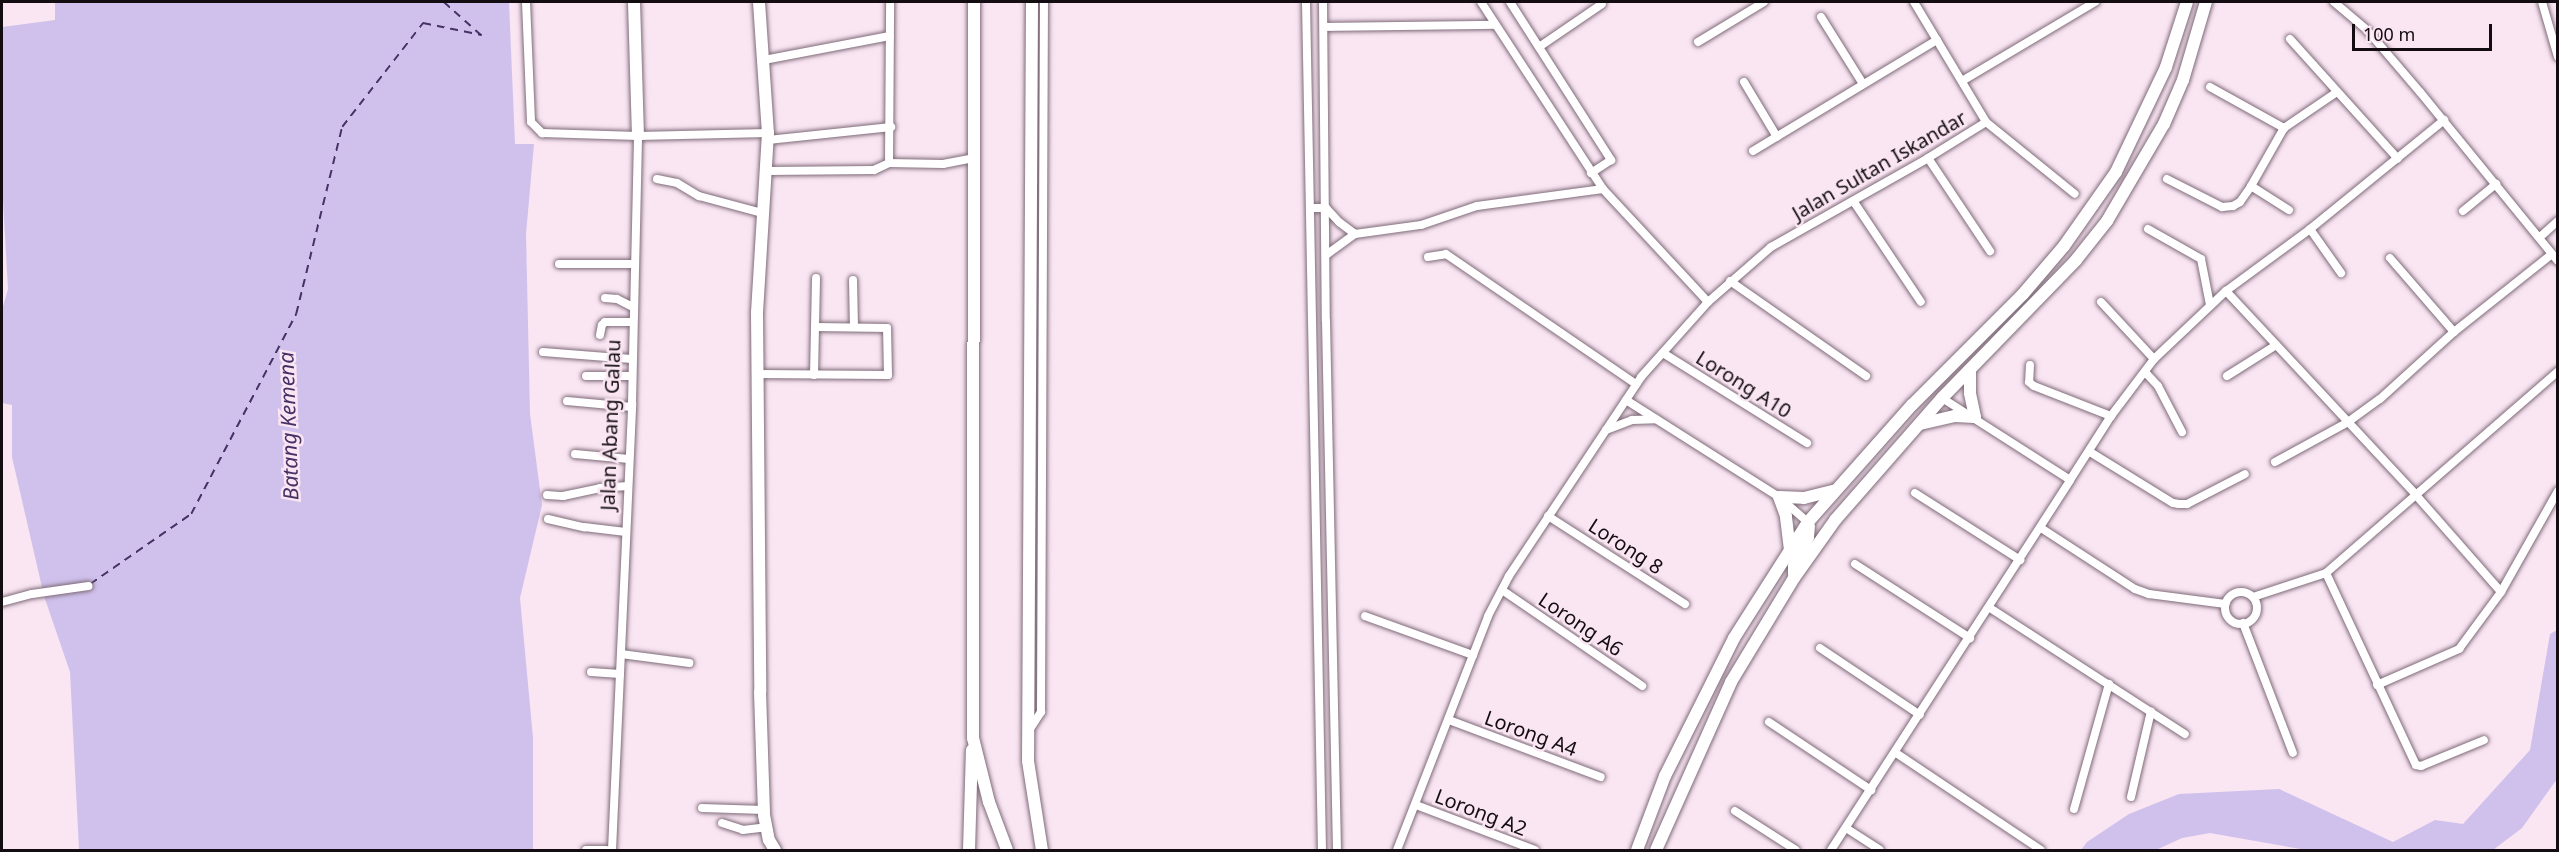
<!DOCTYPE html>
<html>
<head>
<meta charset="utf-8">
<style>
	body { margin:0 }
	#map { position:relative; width:2559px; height:852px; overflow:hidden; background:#fae5f3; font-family:"Noto Sans",sans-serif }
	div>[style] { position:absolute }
	.water>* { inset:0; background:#cfc1ec }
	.ferry>* { height:1.5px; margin-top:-0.75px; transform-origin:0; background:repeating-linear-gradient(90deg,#463166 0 8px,transparent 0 14px) }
	.roads { filter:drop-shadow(0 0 2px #7e6b78) drop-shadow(0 0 2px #7e6b78) }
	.street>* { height:8px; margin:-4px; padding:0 4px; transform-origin:4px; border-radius:4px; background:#fff }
	.street>.ring { margin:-4px; padding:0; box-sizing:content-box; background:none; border:8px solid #fff; border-radius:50% }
	.secondary>* { height:12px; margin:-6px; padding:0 6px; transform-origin:6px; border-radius:6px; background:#fff }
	span { translate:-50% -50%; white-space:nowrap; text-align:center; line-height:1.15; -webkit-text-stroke:5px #fae5f3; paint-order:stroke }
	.street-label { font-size:20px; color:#130d11 }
	.water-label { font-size:21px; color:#463166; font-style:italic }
	.frame { position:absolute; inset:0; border:3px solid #130d11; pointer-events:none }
	.scale { position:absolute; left:2352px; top:24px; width:140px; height:27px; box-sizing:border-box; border:3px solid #130d11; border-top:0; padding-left:8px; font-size:18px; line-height:21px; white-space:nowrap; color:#130d11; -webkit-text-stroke:4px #fae5f3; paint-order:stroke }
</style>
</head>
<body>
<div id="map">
	<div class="water">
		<div style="clip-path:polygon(55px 2px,509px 2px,515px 144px,534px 144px,526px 234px,530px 414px,542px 505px,520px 598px,533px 738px,533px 850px,79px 850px,70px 672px,44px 596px,12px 457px,12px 405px,2px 403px,2px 310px,8px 289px,2px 182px,2px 27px,55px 20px)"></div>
		<div style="clip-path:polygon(2557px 630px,2557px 779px,2522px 828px,2493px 850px,2306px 850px,2210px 833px,2182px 838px,2156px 850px,2081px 850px,2087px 842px,2129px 814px,2179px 794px,2279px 789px,2393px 842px,2435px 820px,2463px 824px,2530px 750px,2550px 634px)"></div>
	</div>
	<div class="ferry">
		<div style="left:444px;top:2px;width:50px;rotate:41.7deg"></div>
		<div style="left:90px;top:584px;width:123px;rotate:-34.7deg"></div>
		<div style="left:191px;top:514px;width:226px;rotate:-62.3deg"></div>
		<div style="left:296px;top:314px;width:193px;rotate:-76.2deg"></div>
		<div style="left:342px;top:127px;width:132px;rotate:-52.1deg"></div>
		<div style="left:423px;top:23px;width:60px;rotate:11.5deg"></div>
	</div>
	<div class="roads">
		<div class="street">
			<div style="left:526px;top:2px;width:120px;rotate:87.6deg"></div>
			<div style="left:531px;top:122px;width:16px;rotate:45deg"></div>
			<div style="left:542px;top:133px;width:96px;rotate:1.8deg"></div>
			<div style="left:638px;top:136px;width:130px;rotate:-1.3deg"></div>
			<div style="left:1306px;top:2px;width:848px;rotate:88.92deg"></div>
			<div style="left:1323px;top:2px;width:319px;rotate:89.5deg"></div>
			<div style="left:1326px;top:321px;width:529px;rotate:88.81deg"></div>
			<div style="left:1510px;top:2px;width:188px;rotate:57.4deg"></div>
			<div style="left:1611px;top:160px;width:24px;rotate:147deg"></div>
			<div style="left:1914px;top:2px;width:140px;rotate:59deg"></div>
			<div style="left:1986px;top:122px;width:114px;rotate:39deg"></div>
			<div style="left:2334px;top:2px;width:43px;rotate:40.3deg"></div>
			<div style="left:2367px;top:30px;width:82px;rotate:49.5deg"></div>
			<div style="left:2420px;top:92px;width:218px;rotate:50.8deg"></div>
			<div style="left:2542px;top:2px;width:57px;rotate:73.8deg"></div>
			<div style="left:1821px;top:17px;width:79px;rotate:57.9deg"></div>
			<div style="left:1324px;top:27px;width:171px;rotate:-0.7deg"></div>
			<div style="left:2290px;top:39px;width:161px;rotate:48deg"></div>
			<div style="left:1698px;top:42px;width:77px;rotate:-31.2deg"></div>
			<div style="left:1539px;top:47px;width:76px;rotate:-34.3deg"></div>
			<div style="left:764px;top:60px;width:128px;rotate:-10.8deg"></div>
			<div style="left:1962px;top:81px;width:155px;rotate:-30.7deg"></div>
			<div style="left:1744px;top:82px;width:64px;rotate:59deg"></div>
			<div style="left:2210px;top:87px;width:85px;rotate:29deg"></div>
			<div style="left:768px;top:140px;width:124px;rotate:-6deg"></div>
			<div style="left:1753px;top:151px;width:215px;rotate:-31.1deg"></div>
			<div style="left:1928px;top:158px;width:112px;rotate:56.3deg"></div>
			<div style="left:889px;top:163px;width:161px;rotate:-89.6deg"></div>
			<div style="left:767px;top:171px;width:107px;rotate:-0.5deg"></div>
			<div style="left:874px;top:170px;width:17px;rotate:-25deg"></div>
			<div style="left:889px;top:163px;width:54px;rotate:1.1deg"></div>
			<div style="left:943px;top:164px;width:31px;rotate:-11deg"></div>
			<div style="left:657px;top:179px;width:20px;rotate:11deg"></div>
			<div style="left:677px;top:183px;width:26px;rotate:31deg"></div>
			<div style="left:699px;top:196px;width:65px;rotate:15.1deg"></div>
			<div style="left:2167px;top:179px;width:62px;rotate:27deg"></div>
			<div style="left:2222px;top:207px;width:11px;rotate:-5deg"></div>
			<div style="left:2233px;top:206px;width:8px;rotate:-30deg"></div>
			<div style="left:2240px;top:202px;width:19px;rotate:-55deg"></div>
			<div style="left:2251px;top:186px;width:67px;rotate:-60.4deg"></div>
			<div style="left:2284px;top:128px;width:64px;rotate:-34.2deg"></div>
			<div style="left:2251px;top:186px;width:45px;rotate:32.3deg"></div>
			<div style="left:1854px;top:202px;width:120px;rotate:56.2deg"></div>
			<div style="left:1310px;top:208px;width:16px"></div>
			<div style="left:1326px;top:208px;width:19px;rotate:47deg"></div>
			<div style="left:1339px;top:222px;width:20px;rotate:37deg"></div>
			<div style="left:2463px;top:211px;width:43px;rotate:-39.3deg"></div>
			<div style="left:2148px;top:229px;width:61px;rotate:29.5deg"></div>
			<div style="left:2201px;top:259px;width:47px;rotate:78.9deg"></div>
			<div style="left:2310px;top:229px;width:54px;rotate:54.8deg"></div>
			<div style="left:2540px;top:237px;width:24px;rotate:-42deg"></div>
			<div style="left:1326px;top:255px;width:36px;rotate:-36deg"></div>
			<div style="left:1355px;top:234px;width:67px;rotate:-7.8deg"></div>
			<div style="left:1421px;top:225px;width:59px;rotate:-18.7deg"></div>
			<div style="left:1477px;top:206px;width:127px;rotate:-7.7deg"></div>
			<div style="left:1428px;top:257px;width:18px;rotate:-9deg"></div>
			<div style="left:1446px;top:254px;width:230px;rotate:34.4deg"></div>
			<div style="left:2390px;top:258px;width:98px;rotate:49.1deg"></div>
			<div style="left:559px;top:264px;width:75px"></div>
			<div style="left:853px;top:280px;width:47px;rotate:88.8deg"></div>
			<div style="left:1730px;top:281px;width:166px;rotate:34.9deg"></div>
			<div style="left:2226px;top:291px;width:277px;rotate:47deg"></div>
			<div style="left:2415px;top:494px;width:130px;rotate:48.7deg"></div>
			<div style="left:605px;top:298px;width:12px;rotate:5deg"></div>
			<div style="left:617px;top:299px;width:18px;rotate:27deg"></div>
			<div style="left:1708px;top:302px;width:84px;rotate:-41.1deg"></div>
			<div style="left:1771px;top:247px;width:180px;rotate:-29.5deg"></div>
			<div style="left:1928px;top:158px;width:68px;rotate:-31.8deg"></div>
			<div style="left:2101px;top:302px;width:78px;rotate:47.1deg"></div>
			<div style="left:600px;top:335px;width:10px;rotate:-79deg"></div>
			<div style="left:602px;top:325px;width:4px;rotate:-45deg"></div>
			<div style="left:605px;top:322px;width:28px"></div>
			<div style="left:543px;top:352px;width:89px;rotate:4.5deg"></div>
			<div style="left:1663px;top:353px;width:170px;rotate:32deg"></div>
			<div style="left:2030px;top:365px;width:17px;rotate:93deg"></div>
			<div style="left:2029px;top:382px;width:6px;rotate:39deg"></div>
			<div style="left:2034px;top:386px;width:83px;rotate:21.3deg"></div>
			<div style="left:2145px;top:372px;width:19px;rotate:47deg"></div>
			<div style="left:2158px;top:386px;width:52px;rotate:62.4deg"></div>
			<div style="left:757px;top:374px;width:131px;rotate:0.4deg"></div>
			<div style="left:888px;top:375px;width:47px;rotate:-91.2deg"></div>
			<div style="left:887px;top:328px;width:72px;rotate:-179.2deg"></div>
			<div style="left:814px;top:375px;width:97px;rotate:-88.8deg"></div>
			<div style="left:586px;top:376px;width:46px"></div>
			<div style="left:2227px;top:376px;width:58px;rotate:-32.3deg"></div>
			<div style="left:1942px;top:398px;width:152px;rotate:32.6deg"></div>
			<div style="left:2070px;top:480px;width:76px;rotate:-57.4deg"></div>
			<div style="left:2111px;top:416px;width:71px;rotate:-53deg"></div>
			<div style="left:2154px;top:359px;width:99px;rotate:-43.4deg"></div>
			<div style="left:2226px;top:291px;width:104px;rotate:-36.4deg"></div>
			<div style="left:2310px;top:229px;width:173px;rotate:-39.1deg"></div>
			<div style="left:1626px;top:400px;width:181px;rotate:32.4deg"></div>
			<div style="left:1779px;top:497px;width:38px;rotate:41deg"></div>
			<div style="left:567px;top:401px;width:65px;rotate:5.3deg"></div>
			<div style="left:1606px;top:430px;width:28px;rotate:-21deg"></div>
			<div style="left:1632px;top:420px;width:24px;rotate:-2deg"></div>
			<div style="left:2090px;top:452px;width:97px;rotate:31.6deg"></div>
			<div style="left:2173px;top:503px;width:6px;rotate:9deg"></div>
			<div style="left:2179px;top:504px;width:8px"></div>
			<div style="left:2187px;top:504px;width:65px;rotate:-27.3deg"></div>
			<div style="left:575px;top:454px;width:54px;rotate:5.3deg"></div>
			<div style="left:2275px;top:462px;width:83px;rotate:-28.7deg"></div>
			<div style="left:2348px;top:422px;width:39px;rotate:-36deg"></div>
			<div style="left:2380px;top:399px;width:100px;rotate:-42.2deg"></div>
			<div style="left:2454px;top:332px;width:125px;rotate:-38.5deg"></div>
			<div style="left:1915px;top:493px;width:125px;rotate:32.5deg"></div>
			<div style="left:547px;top:495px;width:16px;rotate:4deg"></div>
			<div style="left:563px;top:496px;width:38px;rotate:-12deg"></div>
			<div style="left:600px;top:488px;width:28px;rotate:-4deg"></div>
			<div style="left:1548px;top:516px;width:163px;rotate:32.7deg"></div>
			<div style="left:548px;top:519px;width:37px;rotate:13deg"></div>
			<div style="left:584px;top:527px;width:42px;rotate:6.8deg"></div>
			<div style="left:2041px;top:528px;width:112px;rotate:33deg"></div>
			<div style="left:2135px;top:589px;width:15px;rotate:20deg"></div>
			<div style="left:2149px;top:594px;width:77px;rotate:7.5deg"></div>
			<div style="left:1855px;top:564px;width:137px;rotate:32.8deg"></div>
			<div style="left:2326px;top:573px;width:212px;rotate:64.9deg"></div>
			<div style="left:2416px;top:765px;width:5px;rotate:11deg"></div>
			<div style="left:2421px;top:766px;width:68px;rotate:-22.4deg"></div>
			<div style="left:1502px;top:590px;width:170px;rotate:34.4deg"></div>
			<div class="ring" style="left:2225px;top:592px;width:24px;height:24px"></div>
			<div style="left:2253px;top:597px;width:77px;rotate:-18.2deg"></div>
			<div style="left:2326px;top:573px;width:308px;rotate:-41deg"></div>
			<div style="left:2px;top:602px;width:31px;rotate:-15deg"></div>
			<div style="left:32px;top:594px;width:57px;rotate:-8.1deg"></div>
			<div style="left:1990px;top:608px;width:232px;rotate:32.9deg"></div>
			<div style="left:1365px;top:616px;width:115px;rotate:19.9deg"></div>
			<div style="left:2243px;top:623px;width:139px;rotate:69deg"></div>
			<div style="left:1820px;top:648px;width:120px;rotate:33.8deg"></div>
			<div style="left:621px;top:654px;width:69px;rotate:7.5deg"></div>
			<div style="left:591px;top:672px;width:29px;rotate:4deg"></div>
			<div style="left:2377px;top:685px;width:90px;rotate:-23.7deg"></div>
			<div style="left:2459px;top:649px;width:71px;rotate:-53.6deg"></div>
			<div style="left:2501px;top:592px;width:116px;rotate:-60.6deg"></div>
			<div style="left:1449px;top:720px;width:162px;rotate:20.6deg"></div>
			<div style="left:1769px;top:722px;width:123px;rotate:33.7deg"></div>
			<div style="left:1028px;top:732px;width:24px;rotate:-57deg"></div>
			<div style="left:1041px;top:712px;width:710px;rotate:-89.76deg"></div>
			<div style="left:1896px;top:753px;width:174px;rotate:33.8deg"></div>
			<div style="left:2131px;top:797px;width:88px;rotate:-76.9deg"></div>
			<div style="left:1416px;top:805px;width:127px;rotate:20.7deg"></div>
			<div style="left:702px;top:808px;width:62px;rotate:1.8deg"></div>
			<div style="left:2074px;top:809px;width:130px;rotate:-74.4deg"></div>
			<div style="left:1735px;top:811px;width:72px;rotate:32.6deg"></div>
			<div style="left:722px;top:823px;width:22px;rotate:18deg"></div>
			<div style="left:743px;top:830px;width:23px;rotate:-7deg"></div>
			<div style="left:1846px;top:828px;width:40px;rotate:32.9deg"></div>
			<div style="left:586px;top:850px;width:20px"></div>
			<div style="left:612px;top:850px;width:447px;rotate:-87.4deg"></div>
			<div style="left:632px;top:403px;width:267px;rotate:-88.7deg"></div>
			<div style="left:1397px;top:850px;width:251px;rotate:-68.7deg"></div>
			<div style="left:1488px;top:616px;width:45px;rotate:-62.3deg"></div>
			<div style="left:1509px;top:576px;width:239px;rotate:-56.4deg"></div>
			<div style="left:1641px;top:377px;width:101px;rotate:-48.2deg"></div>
			<div style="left:1708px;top:302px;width:154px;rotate:-132.9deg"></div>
			<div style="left:1603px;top:189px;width:223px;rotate:-123.1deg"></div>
			<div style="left:1831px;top:850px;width:440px;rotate:-57.1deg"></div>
		</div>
		<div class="secondary">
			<div style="left:634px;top:2px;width:134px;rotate:88.3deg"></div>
			<div style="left:759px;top:2px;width:131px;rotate:86.1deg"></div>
			<div style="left:768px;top:133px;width:180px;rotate:93.5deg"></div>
			<div style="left:757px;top:313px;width:379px;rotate:89.5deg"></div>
			<div style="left:760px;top:692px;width:123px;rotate:88.1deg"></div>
			<div style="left:764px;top:815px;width:25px;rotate:79deg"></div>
			<div style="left:769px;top:840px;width:12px;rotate:59deg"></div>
			<div style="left:974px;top:2px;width:736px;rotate:90.08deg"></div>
			<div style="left:973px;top:738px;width:66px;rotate:76deg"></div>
			<div style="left:989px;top:802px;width:51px;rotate:69.4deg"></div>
			<div style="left:1032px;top:2px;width:759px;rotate:90.3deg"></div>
			<div style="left:1028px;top:761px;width:90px;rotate:81.1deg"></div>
			<div style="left:1920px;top:424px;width:36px;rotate:-13deg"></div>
			<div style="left:1955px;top:416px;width:20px;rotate:3deg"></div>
			<div style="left:1975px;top:417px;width:25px;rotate:-102deg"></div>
			<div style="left:1970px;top:393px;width:23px;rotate:-90deg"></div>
			<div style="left:1790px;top:550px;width:34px;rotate:-97deg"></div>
			<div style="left:1786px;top:516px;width:20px;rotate:-110deg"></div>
			<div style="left:1779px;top:497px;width:25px;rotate:2deg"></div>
			<div style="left:1804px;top:498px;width:30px;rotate:-14deg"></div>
			<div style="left:1794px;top:574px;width:8px;rotate:-90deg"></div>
			<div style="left:1794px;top:566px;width:32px;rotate:-64deg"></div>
			<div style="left:1808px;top:537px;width:11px;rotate:-85deg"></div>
			<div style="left:969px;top:850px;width:100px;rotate:-88.3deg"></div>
			<div style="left:1637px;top:850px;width:79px;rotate:-69.3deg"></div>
			<div style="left:1665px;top:776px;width:154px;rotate:-63.4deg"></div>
			<div style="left:1734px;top:638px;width:138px;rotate:-57.5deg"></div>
			<div style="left:1808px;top:522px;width:157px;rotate:-48.4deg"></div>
			<div style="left:1912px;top:405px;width:157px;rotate:-45deg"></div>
			<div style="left:2023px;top:294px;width:63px;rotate:-49.5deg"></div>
			<div style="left:2064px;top:246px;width:90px;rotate:-54.9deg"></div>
			<div style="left:2116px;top:172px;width:116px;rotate:-64.5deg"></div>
			<div style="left:2166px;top:67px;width:68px;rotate:-72.1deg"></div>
			<div style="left:1656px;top:850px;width:184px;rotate:-65.9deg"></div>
			<div style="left:1731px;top:682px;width:122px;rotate:-58.8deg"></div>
			<div style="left:1794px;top:578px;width:72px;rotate:-54.6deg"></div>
			<div style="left:1836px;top:519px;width:161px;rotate:-48.8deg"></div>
			<div style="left:1942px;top:398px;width:192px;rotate:-45.8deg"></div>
			<div style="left:2076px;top:260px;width:50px;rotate:-51.5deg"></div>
			<div style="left:2107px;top:221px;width:113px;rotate:-59.6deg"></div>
			<div style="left:2164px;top:124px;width:48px;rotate:-66.6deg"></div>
			<div style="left:2183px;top:80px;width:81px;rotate:-73.6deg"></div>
		</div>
	</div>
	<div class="street-label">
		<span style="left:1879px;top:165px;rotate:-30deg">Jalan Sultan Iskandar</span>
		<span style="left:1744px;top:384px;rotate:32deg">Lorong A10</span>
		<span style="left:610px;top:425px;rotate:-88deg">Jalan Abang Galau</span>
		<span style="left:1626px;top:546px;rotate:33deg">Lorong 8</span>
		<span style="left:1581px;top:624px;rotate:34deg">Lorong A6</span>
		<span style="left:1531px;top:733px;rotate:20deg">Lorong A4</span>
		<span style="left:1481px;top:812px;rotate:21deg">Lorong A2</span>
	</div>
	<div class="water-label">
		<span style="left:288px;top:426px;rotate:-92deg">Batang Kemena</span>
	</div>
	<div class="frame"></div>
	<div class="scale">100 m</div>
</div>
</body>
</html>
